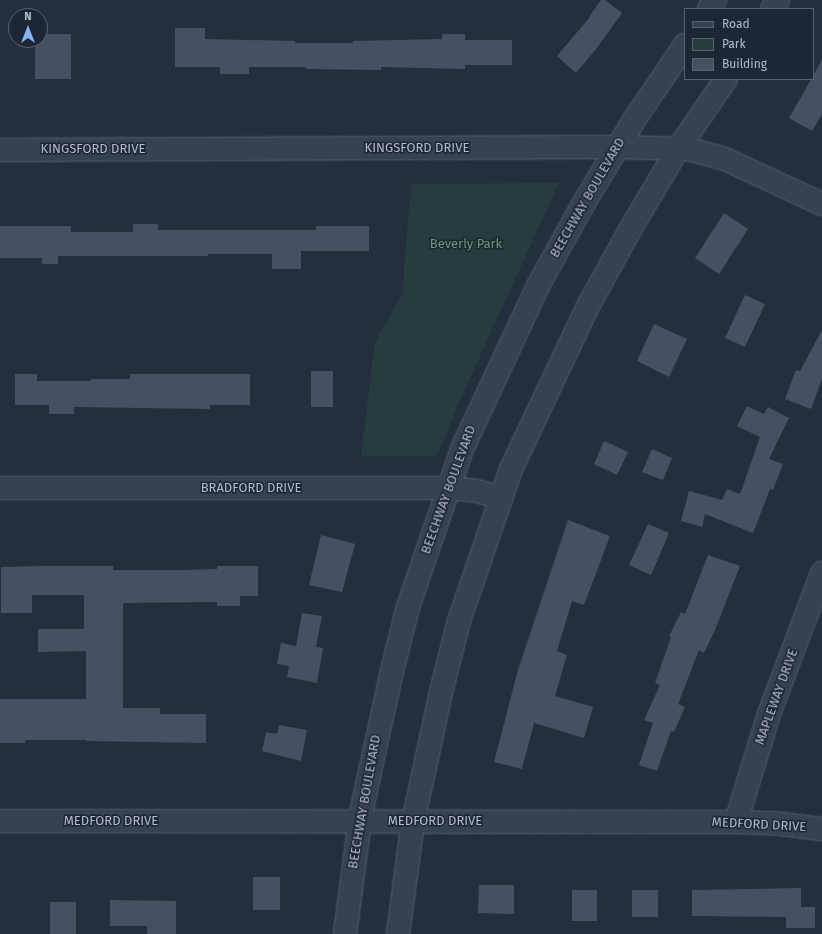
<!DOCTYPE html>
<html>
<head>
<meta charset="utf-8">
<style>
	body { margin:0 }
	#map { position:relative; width:822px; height:934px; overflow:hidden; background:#242f3e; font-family:"Fira Sans",sans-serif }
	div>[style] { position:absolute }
	.green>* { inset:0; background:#263c3f }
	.building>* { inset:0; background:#455162 }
	.roads { filter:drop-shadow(0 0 1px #565f6c) drop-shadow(0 0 1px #565f6c) }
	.minor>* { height:22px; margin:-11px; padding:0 11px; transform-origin:11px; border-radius:11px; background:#38414e }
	span { translate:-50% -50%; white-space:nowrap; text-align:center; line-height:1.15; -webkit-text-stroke:3px #1d2633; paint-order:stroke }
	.street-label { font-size:13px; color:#b4bcc9 }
	.park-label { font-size:13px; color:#6b9a76 }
	.legend { position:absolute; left:684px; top:8px; width:130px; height:72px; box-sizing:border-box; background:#1d2633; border:1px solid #59626f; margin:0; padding:5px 7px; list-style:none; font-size:12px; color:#b4bcc9 }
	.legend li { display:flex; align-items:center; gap:8px; height:20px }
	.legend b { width:20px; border:1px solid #59626f }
	.north { position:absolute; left:8px; top:8px; width:40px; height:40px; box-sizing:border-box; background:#1d2633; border:1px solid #59626f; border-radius:50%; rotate:0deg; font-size:11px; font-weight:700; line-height:16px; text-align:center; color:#b4bcc9 }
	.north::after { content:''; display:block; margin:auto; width:14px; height:18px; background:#8ab4f8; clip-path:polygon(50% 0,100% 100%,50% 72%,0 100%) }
</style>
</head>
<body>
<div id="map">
	<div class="green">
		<div style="clip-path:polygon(559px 183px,460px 400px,437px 456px,361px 456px,375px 342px,402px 295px,411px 184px)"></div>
	</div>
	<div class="building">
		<div style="clip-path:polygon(601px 0,605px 0,622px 13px,597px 48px,576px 73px,557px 56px,590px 17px,589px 17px)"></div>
		<div style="clip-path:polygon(175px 28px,205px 28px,205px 39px,295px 41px,295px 43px,353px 43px,353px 41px,442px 39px,442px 34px,465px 34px,465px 40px,512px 40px,512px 65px,465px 65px,465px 69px,381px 67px,381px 70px,306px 69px,306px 67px,249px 67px,249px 74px,220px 74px,220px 67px,175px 67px)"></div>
		<div style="clip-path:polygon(40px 34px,71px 34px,71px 79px,35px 79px,35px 40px,40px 40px)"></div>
		<div style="clip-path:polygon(822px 60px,822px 114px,812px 131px,789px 118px)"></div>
		<div style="clip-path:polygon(724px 213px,748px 229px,719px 274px,695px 258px)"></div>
		<div style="clip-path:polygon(133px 224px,158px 224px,158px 230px,316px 230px,316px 226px,369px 226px,369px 251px,301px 251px,301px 269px,272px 269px,272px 254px,208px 254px,208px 256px,58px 256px,58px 264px,42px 264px,42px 258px,0 258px,0 226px,71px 226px,71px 232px,133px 232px)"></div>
		<div style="clip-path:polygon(745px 295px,765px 304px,745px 347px,725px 338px)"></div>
		<div style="clip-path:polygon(654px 324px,687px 339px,669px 377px,637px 361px)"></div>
		<div style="clip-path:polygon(822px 330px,822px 379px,811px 409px,785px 399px,796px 370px,800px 371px)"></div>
		<div style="clip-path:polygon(311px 371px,333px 371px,333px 407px,311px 407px)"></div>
		<div style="clip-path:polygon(15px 374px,37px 374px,37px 381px,91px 381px,91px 379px,130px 379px,130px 374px,250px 374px,250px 405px,210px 405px,210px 409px,74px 407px,74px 414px,49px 414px,49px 405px,15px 405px)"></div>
		<div style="clip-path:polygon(747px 406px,764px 414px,768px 407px,789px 418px,769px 459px,783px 464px,773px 490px,770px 489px,753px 533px,705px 514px,702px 527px,681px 521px,689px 491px,722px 500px,727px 489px,740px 494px,760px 437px,737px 426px)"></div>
		<div style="clip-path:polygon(604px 441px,628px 452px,617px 475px,594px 464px)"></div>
		<div style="clip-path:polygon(652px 449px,672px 458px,663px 480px,642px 472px)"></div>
		<div style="clip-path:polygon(568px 520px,610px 536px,584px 605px,572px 601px,557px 651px,567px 655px,555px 696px,593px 707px,584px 738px,534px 723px,522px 769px,494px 762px,518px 670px)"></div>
		<div style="clip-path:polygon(648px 524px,669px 533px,651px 575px,629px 565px)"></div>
		<div style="clip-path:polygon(321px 535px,355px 544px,342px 592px,309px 585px)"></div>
		<div style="clip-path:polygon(708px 555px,740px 566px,715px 630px,704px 653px,699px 650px,678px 704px,685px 707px,674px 732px,671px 731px,657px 771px,639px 765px,653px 723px,644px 720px,660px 685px,655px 683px,671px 637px,669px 636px,681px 612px,685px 614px)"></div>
		<div style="clip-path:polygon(43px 566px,113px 566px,113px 570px,184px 570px,217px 569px,217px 566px,258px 566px,258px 596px,240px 596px,240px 606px,217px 606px,217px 602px,123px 603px,123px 708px,160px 708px,160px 714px,206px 714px,206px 743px,86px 741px,86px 740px,25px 740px,25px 743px,0 743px,0 699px,86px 699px,86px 651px,38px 652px,38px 629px,84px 629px,84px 595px,32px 595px,32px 613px,1px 613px,1px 567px)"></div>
		<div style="clip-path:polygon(302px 613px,322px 616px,316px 647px,323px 648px,317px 683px,287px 677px,289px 666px,277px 664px,281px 643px,296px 646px)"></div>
		<div style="clip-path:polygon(279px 725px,307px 730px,301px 761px,262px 751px,266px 732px,277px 734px)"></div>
		<div style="clip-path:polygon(253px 877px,280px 877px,280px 910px,253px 910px)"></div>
		<div style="clip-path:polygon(479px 885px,514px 885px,514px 914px,478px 913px)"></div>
		<div style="clip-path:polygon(801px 888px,801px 907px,815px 907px,815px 928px,786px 928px,786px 917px,692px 916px,692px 890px)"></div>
		<div style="clip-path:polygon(572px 890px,597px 890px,597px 921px,572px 921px)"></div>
		<div style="clip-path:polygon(632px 890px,658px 890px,658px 917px,632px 917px)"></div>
		<div style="clip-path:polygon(110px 900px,176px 901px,176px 934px,147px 934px,147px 926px,110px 926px)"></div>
		<div style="clip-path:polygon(50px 902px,76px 902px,76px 934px,50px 934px)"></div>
	</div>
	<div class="roads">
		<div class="minor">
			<div style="left:709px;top:9px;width:11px;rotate:-56deg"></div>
			<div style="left:772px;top:9px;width:11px;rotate:-56deg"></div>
			<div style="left:0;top:150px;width:618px;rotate:-0.28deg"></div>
			<div style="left:618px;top:147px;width:70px;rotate:1.6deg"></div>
			<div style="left:688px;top:149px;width:38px;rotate:15deg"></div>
			<div style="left:725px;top:159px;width:107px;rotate:24.9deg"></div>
			<div style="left:0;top:488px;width:448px"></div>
			<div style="left:448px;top:488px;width:29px;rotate:6deg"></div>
			<div style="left:477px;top:491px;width:25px;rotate:16deg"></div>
			<div style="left:0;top:821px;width:736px;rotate:0.08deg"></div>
			<div style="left:736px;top:822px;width:37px;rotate:2deg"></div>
			<div style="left:773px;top:823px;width:49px;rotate:7deg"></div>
			<div style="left:736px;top:822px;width:113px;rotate:-73deg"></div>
			<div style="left:769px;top:714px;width:151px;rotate:-69.4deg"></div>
			<div style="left:345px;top:934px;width:122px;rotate:-82.5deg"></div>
			<div style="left:361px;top:813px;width:141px;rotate:-77.7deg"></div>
			<div style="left:391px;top:675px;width:70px;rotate:-76deg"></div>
			<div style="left:408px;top:607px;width:167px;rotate:-71.1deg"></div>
			<div style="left:462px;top:449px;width:182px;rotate:-65deg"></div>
			<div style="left:539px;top:284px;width:95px;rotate:-61deg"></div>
			<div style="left:585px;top:201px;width:95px;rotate:-58.8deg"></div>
			<div style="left:634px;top:120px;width:91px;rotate:-55.8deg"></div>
			<div style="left:398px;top:934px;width:113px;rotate:-82.4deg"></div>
			<div style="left:413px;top:822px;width:137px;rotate:-77.8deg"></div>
			<div style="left:442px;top:688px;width:69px;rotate:-75.8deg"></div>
			<div style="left:459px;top:621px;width:161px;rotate:-71.1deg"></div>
			<div style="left:511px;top:469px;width:178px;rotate:-64.7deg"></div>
			<div style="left:587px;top:308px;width:91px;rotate:-61.2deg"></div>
			<div style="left:631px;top:228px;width:92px;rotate:-59.3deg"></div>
			<div style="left:678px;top:149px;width:85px;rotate:-55.6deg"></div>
		</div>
	</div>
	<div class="street-label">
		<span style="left:417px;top:148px">KINGSFORD DRIVE</span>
		<span style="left:93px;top:149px">KINGSFORD DRIVE</span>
		<span style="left:588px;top:198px;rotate:-60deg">BEECHWAY BOULEVARD</span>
		<span style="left:251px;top:488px">BRADFORD DRIVE</span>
		<span style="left:449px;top:490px;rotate:-70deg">BEECHWAY BOULEVARD</span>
		<span style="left:777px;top:697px;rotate:-70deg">MAPLEWAY DRIVE</span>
		<span style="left:365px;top:802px;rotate:-80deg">BEECHWAY BOULEVARD</span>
		<span style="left:111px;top:821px">MEDFORD DRIVE</span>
		<span style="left:435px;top:821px">MEDFORD DRIVE</span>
		<span style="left:759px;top:825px;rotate:3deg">MEDFORD DRIVE</span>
	</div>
	<div class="park-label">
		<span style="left:466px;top:244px">Beverly Park</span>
	</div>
	<ul class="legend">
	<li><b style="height:5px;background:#38414e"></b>Road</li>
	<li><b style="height:11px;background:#263c3f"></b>Park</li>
	<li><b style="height:11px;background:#455162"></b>Building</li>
	</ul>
	<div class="north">N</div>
</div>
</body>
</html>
